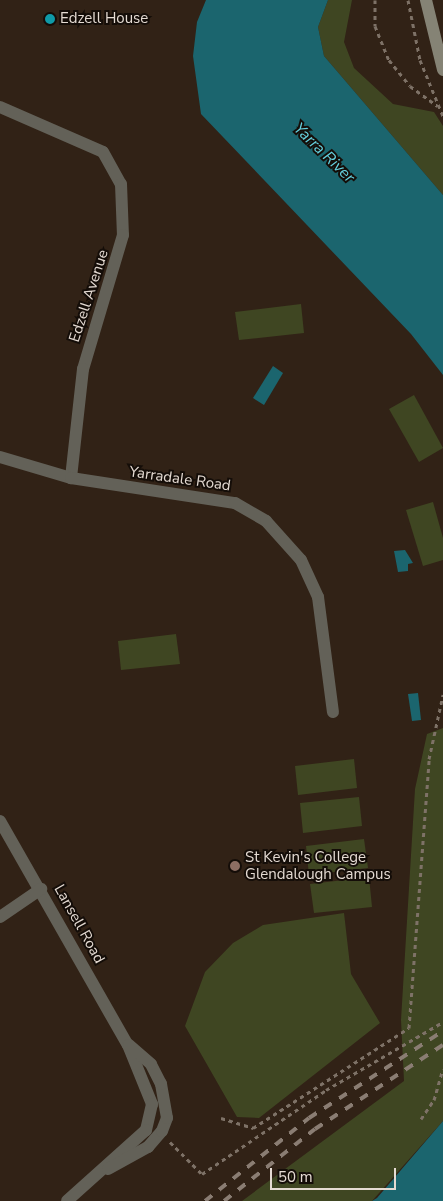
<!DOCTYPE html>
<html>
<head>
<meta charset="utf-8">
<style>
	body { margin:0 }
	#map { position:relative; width:443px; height:1201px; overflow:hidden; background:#312216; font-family:"Nunito Sans",sans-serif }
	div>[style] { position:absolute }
	.green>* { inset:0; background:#3f4622 }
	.water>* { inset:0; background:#1b656e }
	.path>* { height:3px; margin-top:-1.5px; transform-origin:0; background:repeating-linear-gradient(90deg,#7e7267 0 4px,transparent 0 8px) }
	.street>* { height:12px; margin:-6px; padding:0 6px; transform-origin:6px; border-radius:6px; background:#636158 }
	.secondary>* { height:12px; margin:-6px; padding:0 6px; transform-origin:6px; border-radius:6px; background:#858375 }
	.rail>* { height:4px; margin-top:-2px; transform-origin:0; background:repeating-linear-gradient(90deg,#8a7d73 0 9px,transparent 0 18px) }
	.dots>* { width:14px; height:14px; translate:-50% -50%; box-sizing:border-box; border:2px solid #140d08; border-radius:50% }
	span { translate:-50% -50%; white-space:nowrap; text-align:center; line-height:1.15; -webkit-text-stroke:4px #140d08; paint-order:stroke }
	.poi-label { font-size:15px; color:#e5dbd3 }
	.left { translate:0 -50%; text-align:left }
	.street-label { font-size:15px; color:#e5dbd3 }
	.water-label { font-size:16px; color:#65d1df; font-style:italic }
	.scale { position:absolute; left:270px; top:1168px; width:126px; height:22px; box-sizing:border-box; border:2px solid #e5dbd3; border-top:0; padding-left:6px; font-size:15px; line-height:18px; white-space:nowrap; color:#e5dbd3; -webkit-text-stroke:4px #140d08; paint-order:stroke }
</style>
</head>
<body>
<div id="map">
	<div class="green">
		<div style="clip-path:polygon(328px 0,352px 0,344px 42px,354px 68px,393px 104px,434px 112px,443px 126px,443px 195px,324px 56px,318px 27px)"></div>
		<div style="clip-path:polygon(301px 304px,304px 333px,239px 340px,235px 312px)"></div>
		<div style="clip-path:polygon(414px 395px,443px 448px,419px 462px,389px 409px)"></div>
		<div style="clip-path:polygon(433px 502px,443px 538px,443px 560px,423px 566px,406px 510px)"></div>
		<div style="clip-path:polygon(176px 634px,180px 664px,121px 670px,118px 641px)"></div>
		<div style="clip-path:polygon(443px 728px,443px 1121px,372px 1201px,242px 1201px,404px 1081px,401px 1020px,415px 789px,427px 734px)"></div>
		<div style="clip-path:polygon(354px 759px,357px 788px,298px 795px,295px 766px)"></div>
		<div style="clip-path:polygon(359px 797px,362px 826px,303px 833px,300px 803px)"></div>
		<div style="clip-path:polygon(364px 839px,368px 868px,309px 875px,306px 846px)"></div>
		<div style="clip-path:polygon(369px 877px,372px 907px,314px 913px,310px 884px)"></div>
		<div style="clip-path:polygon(344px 913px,351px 974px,380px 1023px,259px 1118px,237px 1117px,185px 1026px,205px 972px,233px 943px,263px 925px)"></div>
	</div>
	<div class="water">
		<div style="clip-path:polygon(206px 0,328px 0,318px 27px,324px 56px,443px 195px,443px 375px,411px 334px,201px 114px,193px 56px,197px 22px)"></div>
		<div style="clip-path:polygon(273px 366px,283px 373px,264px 405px,253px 398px)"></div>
		<div style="clip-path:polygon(405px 550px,413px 563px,408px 564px,408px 571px,398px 572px,394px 551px)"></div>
		<div style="clip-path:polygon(418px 693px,421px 720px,412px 721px,408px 694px)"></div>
		<div style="clip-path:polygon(443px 1121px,443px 1201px,372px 1201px,377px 1198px)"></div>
	</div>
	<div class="path">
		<div style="left:375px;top:0;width:26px;rotate:90deg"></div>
		<div style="left:375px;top:26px;width:37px;rotate:68deg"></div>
		<div style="left:389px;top:60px;width:33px;rotate:51deg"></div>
		<div style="left:410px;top:86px;width:34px;rotate:36deg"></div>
		<div style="left:408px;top:0;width:61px;rotate:78.7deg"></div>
		<div style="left:420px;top:60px;width:61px;rotate:67.7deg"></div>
		<div style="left:221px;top:1118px;width:34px;rotate:17deg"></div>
		<div style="left:253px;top:1128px;width:185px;rotate:-32.7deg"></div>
		<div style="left:409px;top:1028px;width:270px;rotate:-85.7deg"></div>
		<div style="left:429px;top:759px;width:66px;rotate:-77.7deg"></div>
		<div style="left:421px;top:1119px;width:23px;rotate:-56deg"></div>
		<div style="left:434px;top:1100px;width:32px;rotate:-74deg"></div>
		<div style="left:170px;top:1142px;width:45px;rotate:45deg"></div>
		<div style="left:202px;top:1174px;width:150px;rotate:-34.1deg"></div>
		<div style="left:326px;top:1090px;width:135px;rotate:-30.2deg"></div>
	</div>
	<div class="street">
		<div style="left:0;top:107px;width:112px;rotate:23.6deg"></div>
		<div style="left:103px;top:152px;width:37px;rotate:61deg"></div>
		<div style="left:121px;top:184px;width:51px;rotate:87.8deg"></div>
		<div style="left:123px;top:235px;width:140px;rotate:106.6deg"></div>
		<div style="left:83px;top:369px;width:110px;rotate:96.3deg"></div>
		<div style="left:0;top:457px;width:74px;rotate:16.5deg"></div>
		<div style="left:71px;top:478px;width:166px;rotate:8.7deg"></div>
		<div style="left:235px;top:503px;width:36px;rotate:30deg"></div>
		<div style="left:266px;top:521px;width:52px;rotate:48.1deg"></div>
		<div style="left:301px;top:560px;width:41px;rotate:65.3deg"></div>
		<div style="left:318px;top:597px;width:116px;rotate:82.6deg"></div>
		<div style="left:0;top:821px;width:258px;rotate:60.3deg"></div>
		<div style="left:128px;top:1045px;width:64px;rotate:67.9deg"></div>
		<div style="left:152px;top:1104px;width:27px;rotate:103deg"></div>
		<div style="left:146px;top:1130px;width:106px;rotate:138.1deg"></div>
		<div style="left:0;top:917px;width:50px;rotate:-34.3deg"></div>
		<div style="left:108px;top:1169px;width:46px;rotate:-28.8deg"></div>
		<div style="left:148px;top:1147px;width:21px;rotate:-49deg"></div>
		<div style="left:162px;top:1131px;width:14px;rotate:-69deg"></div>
		<div style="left:167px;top:1118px;width:35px;rotate:-100deg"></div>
		<div style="left:161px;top:1084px;width:22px;rotate:-117deg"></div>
		<div style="left:151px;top:1064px;width:29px;rotate:-139deg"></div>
	</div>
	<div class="secondary">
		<div style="left:426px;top:0;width:72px;rotate:76.3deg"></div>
	</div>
	<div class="rail">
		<div style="left:205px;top:1201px;width:133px;rotate:-38.6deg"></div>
		<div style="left:309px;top:1118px;width:160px;rotate:-33deg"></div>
		<div style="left:224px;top:1201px;width:116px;rotate:-38.4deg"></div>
		<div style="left:315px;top:1129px;width:153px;rotate:-33.3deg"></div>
	</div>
	<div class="dots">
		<div style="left:50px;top:19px;background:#0f9aa8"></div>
		<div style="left:235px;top:866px;background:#8d6e63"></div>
	</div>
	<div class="poi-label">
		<span class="left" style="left:60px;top:19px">Edzell House</span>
		<span class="left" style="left:245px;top:866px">St Kevin's College<br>Glendalough Campus</span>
	</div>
	<div class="street-label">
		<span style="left:89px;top:296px;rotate:-72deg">Edzell Avenue</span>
		<span style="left:180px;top:479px;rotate:8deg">Yarradale Road</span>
		<span style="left:79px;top:924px;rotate:61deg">Lansell Road</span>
	</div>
	<div class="water-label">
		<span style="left:324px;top:153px;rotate:44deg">Yarra River</span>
	</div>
	<div class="scale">50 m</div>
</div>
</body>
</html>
